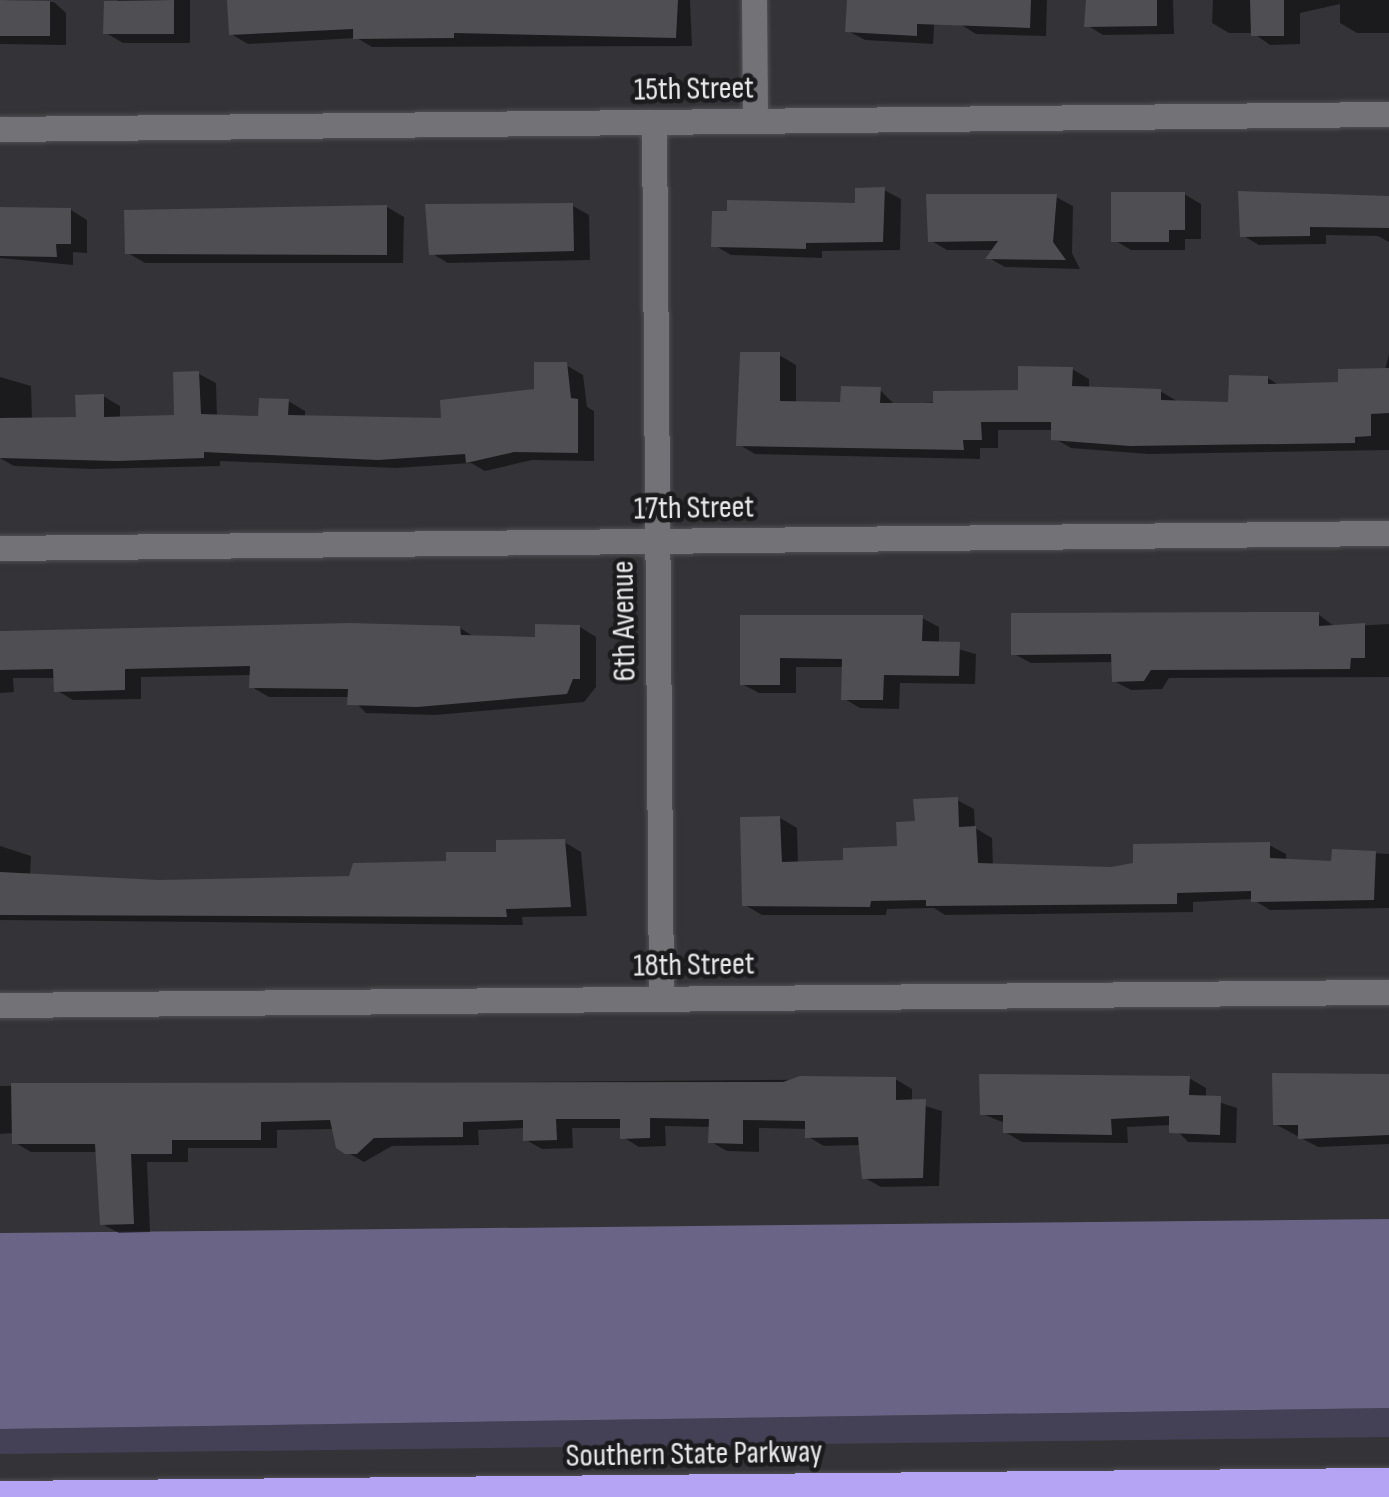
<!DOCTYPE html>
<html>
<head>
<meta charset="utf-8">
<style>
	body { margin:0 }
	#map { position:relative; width:1389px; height:1497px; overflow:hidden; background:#343337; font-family:"Sofia Sans Condensed",sans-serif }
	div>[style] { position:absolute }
	.green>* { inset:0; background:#444156 }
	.forest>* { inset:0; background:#6a6486 }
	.shadow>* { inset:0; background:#0007 }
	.building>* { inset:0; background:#4f4e53 }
	.roads { filter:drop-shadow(0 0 2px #515154) drop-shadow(0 0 2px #515154) }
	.minor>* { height:25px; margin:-12.5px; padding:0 12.5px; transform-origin:12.5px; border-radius:12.5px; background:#737277 }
	.highway>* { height:30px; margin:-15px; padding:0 15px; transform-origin:15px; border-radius:15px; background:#b4a4f3 }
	span { translate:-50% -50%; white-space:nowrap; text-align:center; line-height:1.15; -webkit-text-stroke:9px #1b1b1d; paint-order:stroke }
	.street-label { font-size:32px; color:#eae9ec }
</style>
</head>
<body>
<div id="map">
	<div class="green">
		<div style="clip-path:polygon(1389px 1408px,1389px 1437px,0 1454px,0 1429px)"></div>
	</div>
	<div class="forest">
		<div style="clip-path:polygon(1389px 1219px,1389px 1408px,0 1429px,0 1233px)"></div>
	</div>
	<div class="shadow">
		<div style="clip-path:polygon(0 0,54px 2px,66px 13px,66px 45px,0 44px)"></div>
		<div style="clip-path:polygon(118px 0,190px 0,190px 43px,123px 43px,106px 33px)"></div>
		<div style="clip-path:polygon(230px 0,690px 0,692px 46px,372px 47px,357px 38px,248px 44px,231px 34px)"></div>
		<div style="clip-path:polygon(849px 0,919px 0,935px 11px,933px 44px,865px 40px,848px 31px)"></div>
		<div style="clip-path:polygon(960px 0,1047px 0,1046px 36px,976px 34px,960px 24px)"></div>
		<div style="clip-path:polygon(1088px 0,1173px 0,1174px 34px,1103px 35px,1087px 25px)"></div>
		<div style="clip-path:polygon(1213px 0,1389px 0,1389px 33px,1357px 33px,1340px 23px,1340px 4px,1300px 13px,1300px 44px,1270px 45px,1253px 33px,1229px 33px,1212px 23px)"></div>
		<div style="clip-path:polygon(884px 190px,901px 199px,900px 250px,822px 251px,822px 258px,731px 255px,714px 245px,857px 206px)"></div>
		<div style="clip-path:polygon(1184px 194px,1201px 204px,1201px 239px,1185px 239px,1185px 250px,1131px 250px,1114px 240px)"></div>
		<div style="clip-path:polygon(1056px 197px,1073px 206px,1072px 253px,1080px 269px,1005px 267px,989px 258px,995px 250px,947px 250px,930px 240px)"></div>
		<div style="clip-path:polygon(1389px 198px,1389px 242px,1378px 236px,1326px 235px,1326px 244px,1259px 245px,1242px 235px)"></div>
		<div style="clip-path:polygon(573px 206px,589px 215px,590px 260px,448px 263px,431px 253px)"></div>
		<div style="clip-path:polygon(387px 207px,404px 217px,403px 263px,145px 263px,128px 253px)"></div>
		<div style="clip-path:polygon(71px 210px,87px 220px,87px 253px,73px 252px,73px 265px,0 258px,0 218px)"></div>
		<div style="clip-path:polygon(1389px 354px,1389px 450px,1148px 454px,1071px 448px,1054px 438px,1054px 430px,998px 430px,998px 448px,980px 448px,980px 459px,755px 454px,738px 444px,779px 355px,796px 365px,796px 404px,843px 404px,880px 390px,896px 406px,1020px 393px,1072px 369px,1089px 379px,1089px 389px,1160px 391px,1177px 401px,1231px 404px,1268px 378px,1280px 386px,1341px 384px,1385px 370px)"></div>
		<div style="clip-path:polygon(566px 365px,583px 375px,587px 407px,594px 411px,594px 461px,532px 460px,485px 471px,471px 463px,396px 468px,220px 461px,220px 466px,92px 469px,14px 466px,0 458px,0 377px,31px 386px,32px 420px,78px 419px,103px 396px,120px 406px,120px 419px,177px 418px,199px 374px,216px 383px,217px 417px,260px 419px,288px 401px,305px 411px,305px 418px,444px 421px,536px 391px)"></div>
		<div style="clip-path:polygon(1318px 614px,1335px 627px,1389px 624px,1389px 677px,1169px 678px,1162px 689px,1131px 690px,1114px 681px,1113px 662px,1031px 663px,1014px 654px)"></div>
		<div style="clip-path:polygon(743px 618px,922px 618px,939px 627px,939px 644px,976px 654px,975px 684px,900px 683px,899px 709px,860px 708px,843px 698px,844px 667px,796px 667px,796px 693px,759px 693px,742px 684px)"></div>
		<div style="clip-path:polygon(580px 627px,596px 637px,596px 687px,584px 702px,435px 715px,366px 713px,350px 697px,269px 697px,252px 687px,252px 675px,141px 677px,141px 699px,73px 700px,56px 690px,56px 678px,13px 678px,14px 692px,0 693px,0 631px,460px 628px,476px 638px,538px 639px)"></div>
		<div style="clip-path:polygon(957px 800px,974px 809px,975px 828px,992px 838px,993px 866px,1111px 869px,1269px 845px,1286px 854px,1286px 861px,1334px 864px,1334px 851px,1389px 854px,1389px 908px,1270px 910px,1252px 899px,1193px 902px,1193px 912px,945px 915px,934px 908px,887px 909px,886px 915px,762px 915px,745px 905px,780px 818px,797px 828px,798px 864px,846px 863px,900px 849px,917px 823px)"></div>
		<div style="clip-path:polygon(564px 842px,581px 852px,587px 916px,522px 917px,523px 925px,0 920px,0 846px,31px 856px,30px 876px,159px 883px,351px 879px)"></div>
		<div style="clip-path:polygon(1189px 1078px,1206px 1088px,1206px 1098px,1237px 1108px,1236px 1143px,1188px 1142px,1172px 1125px,1127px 1127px,1128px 1143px,1022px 1142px,1005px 1132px,1005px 1123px,982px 1114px)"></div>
		<div style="clip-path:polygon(895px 1079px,912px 1089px,912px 1102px,942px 1111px,939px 1186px,881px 1187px,865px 1178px,861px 1145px,824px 1146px,807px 1136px,807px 1129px,759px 1128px,759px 1152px,727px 1151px,711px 1142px,711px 1127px,665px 1126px,666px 1146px,639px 1147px,623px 1137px,623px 1128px,572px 1128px,573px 1148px,542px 1149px,526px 1140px,526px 1128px,478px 1130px,479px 1145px,392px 1146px,364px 1162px,338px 1147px,334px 1129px,277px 1130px,277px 1148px,188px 1148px,188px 1162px,147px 1162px,150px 1232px,119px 1233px,102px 1224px,98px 1152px,31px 1152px,14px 1142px,14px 1133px,0 1134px,0 1086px)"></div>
		<div style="clip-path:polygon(1389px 1079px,1389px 1144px,1318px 1147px,1275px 1124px)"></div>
	</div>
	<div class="building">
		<div style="clip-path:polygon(0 0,50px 1px,50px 36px,0 36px)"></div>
		<div style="clip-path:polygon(174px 0,174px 34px,103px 34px,104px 1px)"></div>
		<div style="clip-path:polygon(227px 0,678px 0,676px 38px,454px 33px,454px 38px,353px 39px,353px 29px,229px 35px)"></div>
		<div style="clip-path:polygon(847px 0,1031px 0,1030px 28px,917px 24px,917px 36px,845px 32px)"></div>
		<div style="clip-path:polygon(1086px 0,1157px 0,1157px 26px,1084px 27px)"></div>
		<div style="clip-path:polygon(1250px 0,1284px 0,1284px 36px,1251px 36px)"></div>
		<div style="clip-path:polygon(885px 187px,883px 242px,806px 243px,806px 249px,711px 247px,712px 211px,727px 211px,727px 200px,855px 203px,855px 188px)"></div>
		<div style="clip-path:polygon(1238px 191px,1389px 196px,1389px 228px,1310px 227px,1310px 236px,1240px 237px)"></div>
		<div style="clip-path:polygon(1111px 192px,1185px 192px,1185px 230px,1169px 230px,1169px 242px,1111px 242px)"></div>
		<div style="clip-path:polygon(926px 194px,1057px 194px,1053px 242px,1066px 260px,985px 259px,998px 241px,928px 242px)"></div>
		<div style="clip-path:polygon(573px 203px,574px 251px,429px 255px,425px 204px)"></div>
		<div style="clip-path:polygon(387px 205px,387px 255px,125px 254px,124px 210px)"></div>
		<div style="clip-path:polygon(0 207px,71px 208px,71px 244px,56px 244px,57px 257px,0 256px)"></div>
		<div style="clip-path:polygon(740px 352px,780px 352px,780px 401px,840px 402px,841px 386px,881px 387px,880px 403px,933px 403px,933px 391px,1018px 390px,1018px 366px,1073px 367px,1072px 386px,1161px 389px,1161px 400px,1228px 402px,1229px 375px,1268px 376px,1268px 384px,1338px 382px,1338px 369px,1389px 368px,1389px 413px,1371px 414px,1371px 436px,1355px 437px,1355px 443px,1130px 446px,1051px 440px,1051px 422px,981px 422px,982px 440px,963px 440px,964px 450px,736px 446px)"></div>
		<div style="clip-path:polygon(534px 362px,567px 362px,571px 398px,578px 399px,578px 453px,514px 452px,466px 463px,465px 454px,378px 460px,204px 452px,204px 458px,117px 461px,0 458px,0 418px,76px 417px,75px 395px,104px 394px,104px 417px,174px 415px,173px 372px,199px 371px,201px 414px,258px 416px,259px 398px,289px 399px,288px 415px,441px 418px,440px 400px,534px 389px)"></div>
		<div style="clip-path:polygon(1259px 612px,1319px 612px,1319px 626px,1365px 623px,1365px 658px,1351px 658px,1350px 669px,1151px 670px,1144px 681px,1112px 682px,1111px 654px,1011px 655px,1011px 613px)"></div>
		<div style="clip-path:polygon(740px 615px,923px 615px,922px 641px,960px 642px,959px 676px,884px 675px,883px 700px,841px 700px,842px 659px,780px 658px,780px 685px,740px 685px)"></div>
		<div style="clip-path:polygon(350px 623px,460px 626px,461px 635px,535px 637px,535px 624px,580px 625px,580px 679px,573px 679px,567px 694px,417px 707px,347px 705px,348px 689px,249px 688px,250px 666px,125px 669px,125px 690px,54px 692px,53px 669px,0 670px,0 631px)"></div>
		<div style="clip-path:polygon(958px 797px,959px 827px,976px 826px,978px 863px,1111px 867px,1133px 863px,1133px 844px,1270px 842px,1270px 858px,1331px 861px,1332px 849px,1376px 851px,1374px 900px,1251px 902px,1251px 891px,1177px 893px,1177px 904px,926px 906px,926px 900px,871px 901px,870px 907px,742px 906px,740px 817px,780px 816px,782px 862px,843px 860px,843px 848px,897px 846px,896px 822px,915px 821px,913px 799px)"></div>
		<div style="clip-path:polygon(565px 839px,571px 907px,506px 909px,507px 917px,0 915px,0 872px,159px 880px,349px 876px,353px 863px,446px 861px,446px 852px,496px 852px,496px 840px)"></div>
		<div style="clip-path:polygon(1272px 1073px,1389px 1074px,1389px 1135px,1298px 1139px,1298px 1125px,1273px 1125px)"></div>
		<div style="clip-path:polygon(979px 1074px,1190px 1076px,1189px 1095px,1221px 1096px,1220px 1135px,1169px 1133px,1169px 1116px,1111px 1119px,1112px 1135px,1003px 1133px,1003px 1115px,980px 1115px)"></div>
		<div style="clip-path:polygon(800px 1076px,896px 1077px,896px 1100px,926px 1099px,923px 1178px,862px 1179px,858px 1137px,805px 1138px,805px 1121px,743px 1120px,743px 1144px,708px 1143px,709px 1119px,650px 1118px,650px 1138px,620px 1139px,620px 1119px,556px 1119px,557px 1140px,523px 1141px,523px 1120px,463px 1122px,463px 1137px,374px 1138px,357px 1154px,345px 1154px,336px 1148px,330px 1120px,261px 1122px,261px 1140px,172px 1140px,172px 1154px,131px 1154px,134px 1224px,100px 1225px,95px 1144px,12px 1144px,11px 1083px,783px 1082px)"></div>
	</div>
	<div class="roads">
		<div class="minor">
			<div style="left:754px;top:0;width:121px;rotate:89.5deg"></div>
			<div style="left:654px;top:123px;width:876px;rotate:89.54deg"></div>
			<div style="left:0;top:129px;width:1389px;rotate:-0.62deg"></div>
			<div style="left:0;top:548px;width:1389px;rotate:-0.62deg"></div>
			<div style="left:0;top:1005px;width:1389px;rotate:-0.54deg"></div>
		</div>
		<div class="highway">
			<div style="left:0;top:1496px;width:1389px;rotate:-0.54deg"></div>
		</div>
	</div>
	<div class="street-label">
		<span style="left:694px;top:90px;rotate:-1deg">15th Street</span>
		<span style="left:694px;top:509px;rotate:-1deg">17th Street</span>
		<span style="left:625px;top:621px;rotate:-91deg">6th Avenue</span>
		<span style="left:694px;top:966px;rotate:-1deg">18th Street</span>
		<span style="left:694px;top:1455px;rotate:-1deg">Southern State Parkway</span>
	</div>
</div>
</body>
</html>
